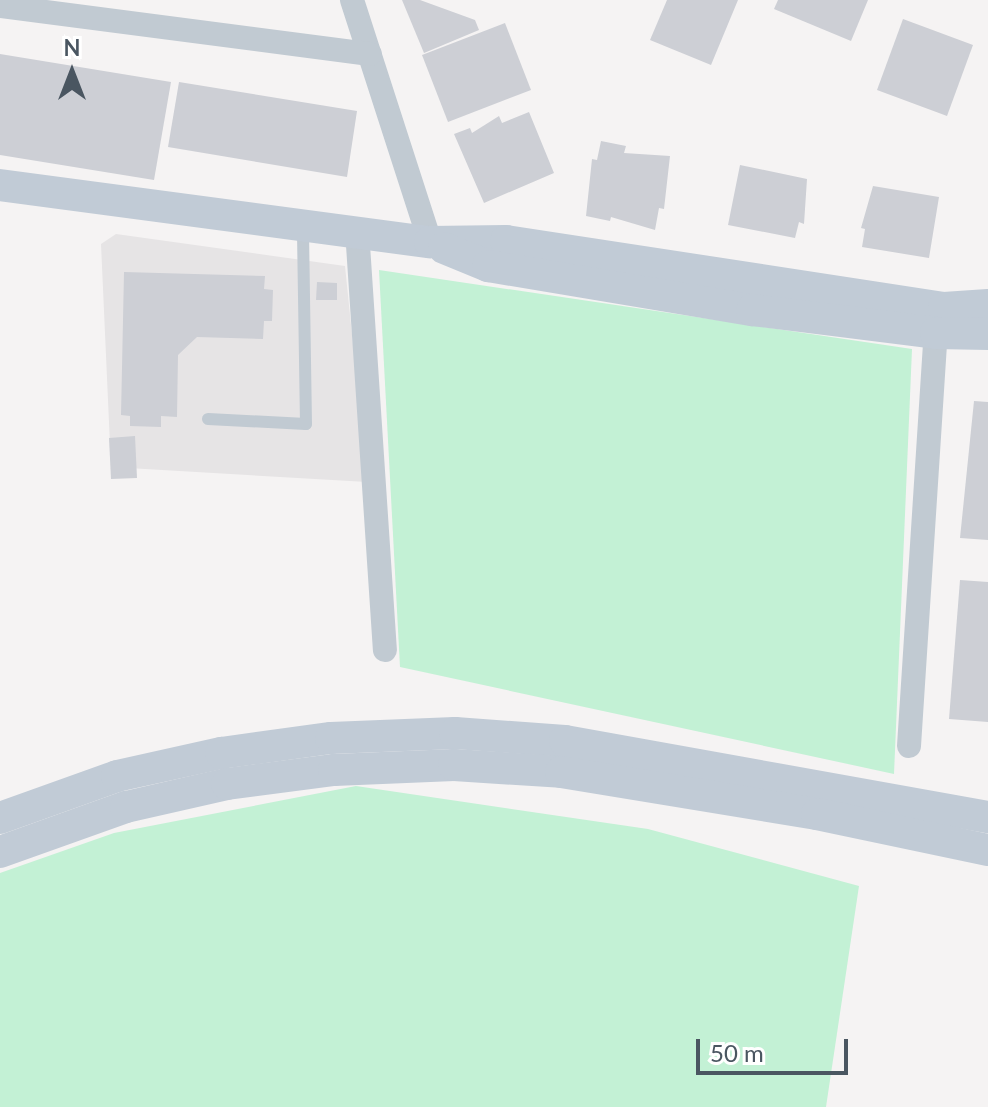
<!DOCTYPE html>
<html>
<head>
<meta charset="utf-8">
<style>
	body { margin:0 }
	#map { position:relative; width:988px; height:1107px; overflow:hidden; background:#f5f3f3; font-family:Lato,sans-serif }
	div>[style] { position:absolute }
	.education>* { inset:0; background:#e6e4e5 }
	.green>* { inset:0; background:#c3f1d5 }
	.building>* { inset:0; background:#cdcfd5 }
	.lane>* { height:12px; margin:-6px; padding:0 6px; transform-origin:6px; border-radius:6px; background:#c1cad2 }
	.street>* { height:24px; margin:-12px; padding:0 12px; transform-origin:12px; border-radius:12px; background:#c1cad2 }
	.secondary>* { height:32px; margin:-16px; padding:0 16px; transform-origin:16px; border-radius:16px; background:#c1cbd6 }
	span { translate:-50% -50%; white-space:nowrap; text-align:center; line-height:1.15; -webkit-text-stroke:8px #fff; paint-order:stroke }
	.north { position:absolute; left:32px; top:32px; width:80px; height:80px; -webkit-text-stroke:6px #fff; paint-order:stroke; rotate:0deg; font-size:22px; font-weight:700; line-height:32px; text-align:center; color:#4a5661 }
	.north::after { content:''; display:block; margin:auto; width:28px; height:36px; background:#4a5661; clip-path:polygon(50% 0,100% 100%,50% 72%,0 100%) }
	.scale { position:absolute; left:696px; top:1039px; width:152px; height:36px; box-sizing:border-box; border:4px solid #4a5661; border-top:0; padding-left:10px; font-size:24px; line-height:28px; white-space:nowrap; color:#4a5661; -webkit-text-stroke:6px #fff; paint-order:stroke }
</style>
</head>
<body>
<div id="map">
	<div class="education">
		<div style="clip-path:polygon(116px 234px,345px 266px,367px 482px,111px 467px,101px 244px)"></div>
	</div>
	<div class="green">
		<div style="clip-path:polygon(379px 270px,912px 349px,894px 774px,400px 667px)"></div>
		<div style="clip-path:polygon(356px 786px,648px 829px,859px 886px,826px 1107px,0 1107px,0 873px,114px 833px)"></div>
	</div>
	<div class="building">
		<div style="clip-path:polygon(402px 0,420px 0,475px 20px,479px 30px,424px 53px)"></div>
		<div style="clip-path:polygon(667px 0,738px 0,711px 65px,650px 40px)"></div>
		<div style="clip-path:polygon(778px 0,868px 0,851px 41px,774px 9px)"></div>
		<div style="clip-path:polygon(903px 19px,973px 45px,947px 116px,877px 90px)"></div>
		<div style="clip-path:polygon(505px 23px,531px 90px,448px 122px,422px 55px)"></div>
		<div style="clip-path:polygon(0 54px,171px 82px,154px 180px,0 155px)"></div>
		<div style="clip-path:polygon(179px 82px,357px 111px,347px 177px,168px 147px)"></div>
		<div style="clip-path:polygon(529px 112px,554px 173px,484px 203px,454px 134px,470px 128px,472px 133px,499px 116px,502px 123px)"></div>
		<div style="clip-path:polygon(601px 141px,626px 146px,624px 153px,670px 156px,664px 209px,659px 208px,655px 230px,611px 217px,610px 221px,586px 216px,592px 159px,597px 160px)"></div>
		<div style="clip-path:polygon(740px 165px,807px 179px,804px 224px,799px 222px,795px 238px,728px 225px)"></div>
		<div style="clip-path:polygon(873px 186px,939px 197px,929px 258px,862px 247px,865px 229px,861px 228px)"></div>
		<div style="clip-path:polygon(124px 272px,265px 276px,264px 289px,273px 290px,272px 321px,264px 321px,263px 339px,197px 337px,178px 355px,177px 417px,161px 416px,161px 427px,130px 426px,130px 416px,121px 415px)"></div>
		<div style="clip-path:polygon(317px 282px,337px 283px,337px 300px,316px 300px)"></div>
		<div style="clip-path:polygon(974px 401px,988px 402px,988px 540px,960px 538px)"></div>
		<div style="clip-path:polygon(135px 436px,137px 478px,111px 479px,109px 438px)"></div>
		<div style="clip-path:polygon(960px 580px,988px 582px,988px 722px,949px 719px)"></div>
	</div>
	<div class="lane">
		<div style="left:208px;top:419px;width:98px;rotate:2.9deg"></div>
		<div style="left:306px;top:424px;width:198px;rotate:-90.9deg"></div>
	</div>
	<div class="street">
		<div style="left:352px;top:0;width:254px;rotate:72.1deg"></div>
		<div style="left:0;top:6px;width:373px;rotate:7.4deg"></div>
		<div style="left:357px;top:230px;width:421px;rotate:86.2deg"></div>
		<div style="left:909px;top:746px;width:414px;rotate:-86.3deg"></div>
	</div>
	<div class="secondary">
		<div style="left:0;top:185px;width:434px;rotate:7.6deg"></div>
		<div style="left:430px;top:242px;width:76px;rotate:-0.8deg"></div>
		<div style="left:506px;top:241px;width:443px;rotate:8.7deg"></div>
		<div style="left:944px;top:308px;width:44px;rotate:-3.9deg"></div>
		<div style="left:444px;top:248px;width:48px;rotate:22.2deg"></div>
		<div style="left:488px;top:266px;width:268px;rotate:9.5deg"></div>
		<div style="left:752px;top:310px;width:185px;rotate:7.1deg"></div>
		<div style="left:936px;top:333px;width:52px;rotate:1.1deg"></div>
		<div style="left:0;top:818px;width:124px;rotate:-19.7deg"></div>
		<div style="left:117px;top:776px;width:107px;rotate:-12.5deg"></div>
		<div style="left:221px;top:753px;width:111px;rotate:-7.8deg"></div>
		<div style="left:331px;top:738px;width:124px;rotate:-2.3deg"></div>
		<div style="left:455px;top:733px;width:110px;rotate:4.2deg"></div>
		<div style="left:565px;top:741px;width:430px;rotate:10.2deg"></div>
		<div style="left:0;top:852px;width:134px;rotate:-19.7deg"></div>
		<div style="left:126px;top:807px;width:104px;rotate:-12.8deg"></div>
		<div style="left:227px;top:784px;width:108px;rotate:-7.5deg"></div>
		<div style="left:334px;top:770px;width:120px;rotate:-2.4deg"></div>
		<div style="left:454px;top:765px;width:107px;rotate:3.7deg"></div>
		<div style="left:561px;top:772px;width:259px;rotate:9.3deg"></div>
		<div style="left:817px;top:814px;width:175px;rotate:11.9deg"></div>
	</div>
	<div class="north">N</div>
	<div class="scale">50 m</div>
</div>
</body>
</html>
